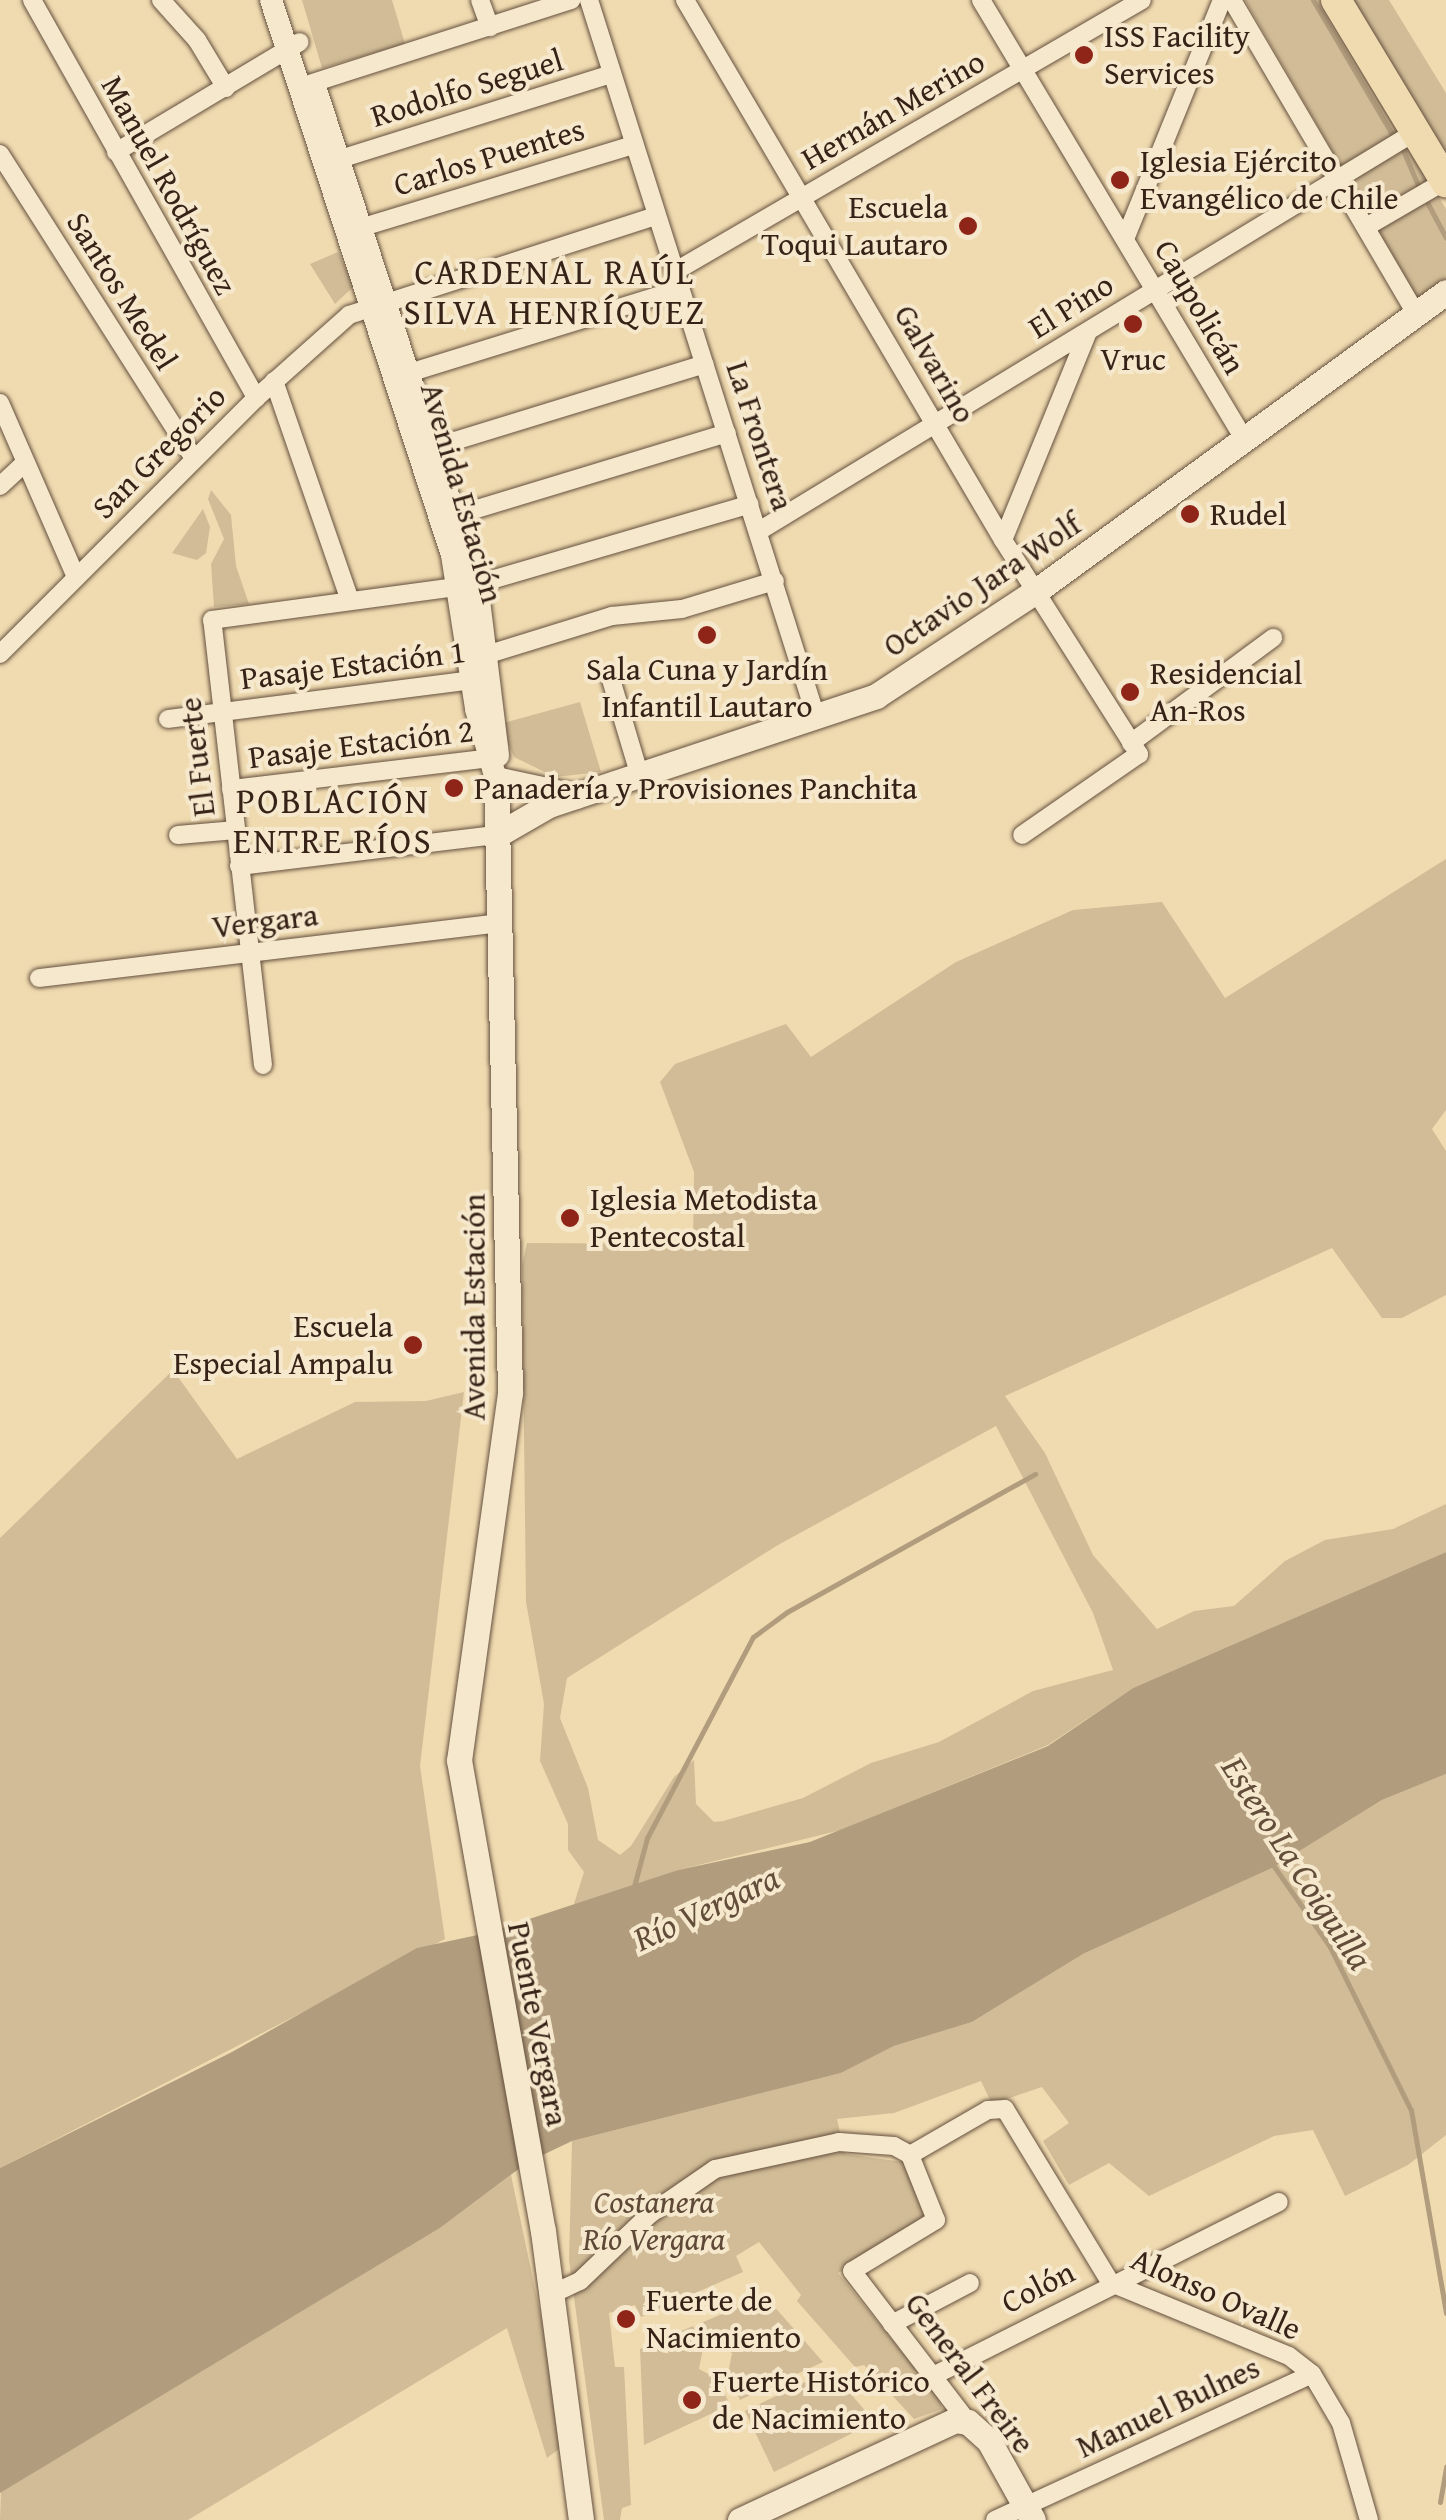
<!DOCTYPE html>
<html>
<head>
<meta charset="utf-8">
<style>
	body { margin:0 }
	#map { position:relative; width:1446px; height:2520px; overflow:hidden; background:#f0dbb1; font-family:"Gentium Book Plus",serif }
	div>[style] { position:absolute }
	.green>* { inset:0; background:#d1bc97 }
	.water>* { inset:0; background:#b19c7d }
	.stream>* { height:5px; margin:-2.5px; padding:0 2.5px; transform-origin:2.5px; border-radius:2.5px; background:#b19c7d }
	.roads { filter:drop-shadow(0 0 2px #65503e) drop-shadow(0 0 2px #65503e) }
	.minor>* { height:18px; margin:-9px; padding:0 9px; transform-origin:9px; border-radius:9px; background:#f5e8cc }
	.tertiary>* { height:22px; margin:-11px; padding:0 11px; transform-origin:11px; border-radius:11px; background:#f5e8cc }
	.secondary>* { height:25px; margin:-12.5px; padding:0 12.5px; transform-origin:12.5px; border-radius:12.5px; background:#f5e8cc }
	.trunk>* { height:30px; margin:-15px; padding:0 15px; transform-origin:15px; border-radius:15px; background:#f0dbb1 }
	.dots>* { width:28px; height:28px; translate:-50% -50%; box-sizing:border-box; border:5px solid #f5e8cc; border-radius:50% }
	span { translate:-50% -50%; white-space:nowrap; text-align:center; line-height:1.15; -webkit-text-stroke:8px #f5e8cc; paint-order:stroke }
	.poi-label { font-size:32px; color:#372217 }
	.left { translate:0 -50%; text-align:left }
	.right { translate:-100% -50%; text-align:right }
	.street-label { font-size:32px; color:#372217 }
	.park-label { font-size:32px; color:#5e4837; font-style:italic }
	.neighbourhood-label { font-size:35px; color:#372217; letter-spacing:2.5px }
	.water-label { font-size:35px; color:#624d3b; font-style:italic }
</style>
</head>
<body>
<div id="map">
	<div class="green">
		<div style="clip-path:polygon(302px 0,392px 0,405px 44px,322px 68px)"></div>
		<div style="clip-path:polygon(1245px 0,1319px 0,1446px 209px,1446px 282px,1418px 299px)"></div>
		<div style="clip-path:polygon(1349px 0,1389px 0,1446px 93px,1446px 155px)"></div>
		<div style="clip-path:polygon(338px 252px,354px 286px,335px 304px,310px 264px)"></div>
		<div style="clip-path:polygon(211px 490px,231px 515px,236px 566px,249px 604px,214px 607px,211px 564px,224px 539px,208px 499px)"></div>
		<div style="clip-path:polygon(203px 509px,210px 527px,206px 553px,197px 560px,172px 553px)"></div>
		<div style="clip-path:polygon(580px 702px,601px 772px,555px 777px,514px 757px,500px 724px)"></div>
		<div style="clip-path:polygon(evenodd,1446px 859px,1446px 1110px,1432px 1129px,1446px 1151px,1446px 1295px,1402px 1318px,1382px 1318px,1332px 1248px,1005px 1396px,1045px 1453px,1093px 1555px,1157px 1629px,1194px 1611px,1234px 1606px,1285px 1561px,1325px 1540px,1393px 1529px,1446px 1504px,1446px 1552px,1133px 1688px,1048px 1745px,841px 1830px,678px 1870px,573px 1907px,584px 1872px,568px 1850px,568px 1824px,540px 1761px,544px 1704px,526px 1602px,522px 1265px,527px 1243px,693px 1244px,694px 1172px,660px 1082px,675px 1064px,786px 1024px,811px 1057px,956px 962px,1073px 910px,1162px 902px,1225px 998px,1446px 859px,996px 1426px,1093px 1613px,1113px 1670px,1033px 1691px,939px 1742px,871px 1763px,803px 1798px,723px 1821px,714px 1822px,696px 1804px,694px 1760px,674px 1777px,631px 1846px,620px 1855px,598px 1840px,588px 1788px,560px 1718px,567px 1678px,778px 1545px,996px 1426px)"></div>
		<div style="clip-path:polygon(173px 1370px,237px 1459px,355px 1402px,426px 1401px,464px 1392px,420px 1766px,445px 1939px,0 2168px,0 1538px)"></div>
		<div style="clip-path:polygon(1446px 1774px,1446px 2135px,1408px 2165px,1345px 2196px,1313px 2130px,1274px 2136px,1149px 2196px,1109px 2163px,1069px 2185px,1043px 2141px,1069px 2123px,1042px 2087px,992px 2104px,981px 2081px,894px 2113px,837px 2119px,845px 2154px,910px 2163px,931px 2216px,915px 2235px,838px 2273px,939px 2398px,942px 2409px,914px 2419px,864px 2365px,855px 2367px,797px 2301px,801px 2295px,759px 2242px,736px 2256px,743px 2272px,641px 2317px,635px 2305px,609px 2313px,615px 2367px,624px 2367px,631px 2505px,622px 2508px,620px 2520px,604px 2520px,569px 2260px,572px 2141px,841px 2073px,894px 2046px,972px 2022px,1083px 1954px,1272px 1868px,1382px 1800px)"></div>
		<div style="clip-path:polygon(511px 2175px,564px 2426px,559px 2449px,547px 2458px,507px 2328px,188px 2520px,0 2520px,1px 2492px,440px 2228px)"></div>
		<div style="clip-path:polygon(765px 2296px,823px 2362px,740px 2400px,728px 2374px,732px 2353px,713px 2343px,703px 2322px)"></div>
		<div style="clip-path:polygon(693px 2326px,703px 2348px,699px 2369px,718px 2379px,730px 2405px,644px 2445px,640px 2349px)"></div>
		<div style="clip-path:polygon(830px 2370px,875px 2422px,774px 2472px,745px 2411px)"></div>
	</div>
	<div class="water">
		<div style="clip-path:polygon(1446px 1552px,1446px 1774px,1382px 1800px,1272px 1868px,1083px 1954px,972px 2022px,894px 2046px,841px 2073px,572px 2141px,528px 2162px,440px 2228px,0 2493px,0 2168px,232px 2052px,417px 1948px,487px 1933px,678px 1870px,810px 1842px,1048px 1746px,1133px 1688px)"></div>
	</div>
	<div class="stream">
		<div style="left:1313px;top:0;width:158px;rotate:59.5deg"></div>
		<div style="left:1403px;top:150px;width:38px;rotate:67deg"></div>
		<div style="left:1428px;top:204px;width:38px;rotate:62deg"></div>
		<div style="left:1271px;top:1862px;width:103px;rotate:55.2deg"></div>
		<div style="left:1330px;top:1947px;width:182px;rotate:63.6deg"></div>
		<div style="left:1411px;top:2110px;width:206px;rotate:80.2deg"></div>
		<div style="left:633px;top:1890px;width:54px;rotate:-74.9deg"></div>
		<div style="left:647px;top:1838px;width:227px;rotate:-62.2deg"></div>
		<div style="left:753px;top:1637px;width:42px;rotate:-36.3deg"></div>
		<div style="left:787px;top:1612px;width:284px;rotate:-29.1deg"></div>
		<div style="left:1440px;top:2502px;width:36px;rotate:-80deg"></div>
	</div>
	<div class="roads">
		<div class="minor">
			<div style="left:32px;top:0;width:457px;rotate:60.6deg"></div>
			<div style="left:161px;top:0;width:54px;rotate:48deg"></div>
			<div style="left:197px;top:40px;width:56px;rotate:58.9deg"></div>
			<div style="left:480px;top:0;width:29px;rotate:70deg"></div>
			<div style="left:589px;top:0;width:755px;rotate:72.43deg"></div>
			<div style="left:685px;top:0;width:627px;rotate:59.51deg"></div>
			<div style="left:1003px;top:540px;width:254px;rotate:57.6deg"></div>
			<div style="left:1139px;top:754px;width:142px;rotate:145.3deg"></div>
			<div style="left:981px;top:0;width:512px;rotate:59.07deg"></div>
			<div style="left:1232px;top:0;width:364px;rotate:59.6deg"></div>
			<div style="left:300px;top:87px;width:285px;rotate:-17.8deg"></div>
			<div style="left:116px;top:152px;width:214px;rotate:-30.9deg"></div>
			<div style="left:0;top:154px;width:361px;rotate:57.5deg"></div>
			<div style="left:340px;top:159px;width:285px;rotate:-17.4deg"></div>
			<div style="left:363px;top:227px;width:282px;rotate:-16.9deg"></div>
			<div style="left:1366px;top:227px;width:91px;rotate:-30.2deg"></div>
			<div style="left:1125px;top:239px;width:258px;rotate:-67.9deg"></div>
			<div style="left:674px;top:272px;width:541px;rotate:-30.17deg"></div>
			<div style="left:396px;top:377px;width:297px;rotate:-17.2deg"></div>
			<div style="left:274px;top:381px;width:232px;rotate:70.9deg"></div>
			<div style="left:0;top:403px;width:190px;rotate:66.4deg"></div>
			<div style="left:435px;top:447px;width:282px;rotate:-17.1deg"></div>
			<div style="left:0;top:486px;width:34px;rotate:-43deg"></div>
			<div style="left:457px;top:515px;width:282px;rotate:-16.9deg"></div>
			<div style="left:759px;top:531px;width:768px;rotate:-31.31deg"></div>
			<div style="left:1003px;top:540px;width:225px;rotate:-67.8deg"></div>
			<div style="left:0;top:654px;width:362px;rotate:-45deg"></div>
			<div style="left:256px;top:398px;width:125px;rotate:-41.7deg"></div>
			<div style="left:349px;top:315px;width:323px;rotate:-17.9deg"></div>
			<div style="left:489px;top:654px;width:129px;rotate:-17.2deg"></div>
			<div style="left:612px;top:616px;width:70px;rotate:-5.7deg"></div>
			<div style="left:682px;top:609px;width:97px;rotate:-16.8deg"></div>
			<div style="left:610px;top:676px;width:101px;rotate:73.4deg"></div>
			<div style="left:168px;top:719px;width:316px;rotate:-7.3deg"></div>
			<div style="left:1131px;top:743px;width:177px;rotate:-36.5deg"></div>
			<div style="left:231px;top:789px;width:269px;rotate:-6.8deg"></div>
			<div style="left:178px;top:835px;width:58px;rotate:-4.9deg"></div>
			<div style="left:239px;top:866px;width:260px;rotate:-6.9deg"></div>
			<div style="left:39px;top:978px;width:462px;rotate:-6.8deg"></div>
			<div style="left:263px;top:1065px;width:448px;rotate:-96.5deg"></div>
			<div style="left:212px;top:620px;width:267px;rotate:-7.7deg"></div>
			<div style="left:477px;top:584px;width:284px;rotate:-16.3deg"></div>
			<div style="left:910px;top:2155px;width:90px;rotate:-30deg"></div>
			<div style="left:988px;top:2110px;width:17px;rotate:-3deg"></div>
			<div style="left:1005px;top:2109px;width:204px;rotate:58.7deg"></div>
			<div style="left:1111px;top:2283px;width:192px;rotate:22.3deg"></div>
			<div style="left:1289px;top:2356px;width:29px;rotate:38deg"></div>
			<div style="left:1312px;top:2374px;width:57px;rotate:59.4deg"></div>
			<div style="left:1341px;top:2423px;width:101px;rotate:73.9deg"></div>
			<div style="left:910px;top:2155px;width:70px;rotate:68.2deg"></div>
			<div style="left:936px;top:2220px;width:98px;rotate:148.7deg"></div>
			<div style="left:852px;top:2271px;width:190px;rotate:52.5deg"></div>
			<div style="left:552px;top:2294px;width:31px;rotate:-25deg"></div>
			<div style="left:580px;top:2281px;width:97px;rotate:-43.7deg"></div>
			<div style="left:650px;top:2214px;width:79px;rotate:-34.7deg"></div>
			<div style="left:715px;top:2169px;width:127px;rotate:-12.3deg"></div>
			<div style="left:839px;top:2142px;width:55px;rotate:4.2deg"></div>
			<div style="left:894px;top:2146px;width:18px;rotate:29deg"></div>
			<div style="left:892px;top:2324px;width:88px;rotate:-27.7deg"></div>
			<div style="left:933px;top:2376px;width:387px;rotate:-26.7deg"></div>
			<div style="left:995px;top:2520px;width:349px;rotate:-24.7deg"></div>
		</div>
		<div class="tertiary">
			<div style="left:271px;top:0;width:584px;rotate:71.94deg"></div>
			<div style="left:452px;top:555px;width:156px;rotate:81.1deg"></div>
			<div style="left:476px;top:709px;width:73px;rotate:74.1deg"></div>
			<div style="left:316px;top:90px;width:520px;rotate:71.95deg"></div>
			<div style="left:477px;top:584px;width:173px;rotate:83deg"></div>
		</div>
		<div class="secondary">
			<div style="left:575px;top:796px;width:81px;rotate:-167.9deg"></div>
			<div style="left:496px;top:779px;width:614px;rotate:88.69deg"></div>
			<div style="left:510px;top:1393px;width:371px;rotate:97.9deg"></div>
			<div style="left:459px;top:1760px;width:478px;rotate:79.9deg"></div>
			<div style="left:543px;top:2231px;width:291px;rotate:82.5deg"></div>
			<div style="left:497px;top:835px;width:60px;rotate:-30deg"></div>
			<div style="left:549px;top:805px;width:345px;rotate:-18.4deg"></div>
			<div style="left:876px;top:696px;width:191px;rotate:-33.3deg"></div>
			<div style="left:1036px;top:591px;width:507px;rotate:-36.1deg"></div>
			<div style="left:740px;top:2520px;width:237px;rotate:-24.9deg"></div>
			<div style="left:955px;top:2420px;width:13px;rotate:9deg"></div>
			<div style="left:968px;top:2422px;width:28px;rotate:42deg"></div>
			<div style="left:989px;top:2441px;width:90px;rotate:60.9deg"></div>
		</div>
		<div class="trunk">
			<div style="left:1336px;top:0;width:213px;rotate:58.9deg"></div>
		</div>
	</div>
	<div class="dots">
		<div style="left:1084px;top:55px;background:#8f2418"></div>
		<div style="left:1120px;top:180px;background:#8f2418"></div>
		<div style="left:968px;top:226px;background:#8f2418"></div>
		<div style="left:1133px;top:324px;background:#8f2418"></div>
		<div style="left:1190px;top:514px;background:#8f2418"></div>
		<div style="left:707px;top:635px;background:#8f2418"></div>
		<div style="left:1130px;top:692px;background:#8f2418"></div>
		<div style="left:454px;top:788px;background:#8f2418"></div>
		<div style="left:570px;top:1218px;background:#8f2418"></div>
		<div style="left:413px;top:1345px;background:#8f2418"></div>
		<div style="left:626px;top:2319px;background:#8f2418"></div>
		<div style="left:692px;top:2400px;background:#8f2418"></div>
	</div>
	<div class="poi-label">
		<span class="left" style="left:1104px;top:55px">ISS Facility<br>Services</span>
		<span class="left" style="left:1140px;top:180px">Iglesia Ejército<br>Evangélico de Chile</span>
		<span class="right" style="left:948px;top:226px">Escuela<br>Toqui Lautaro</span>
		<span style="left:1133px;top:359px">Vruc</span>
		<span class="left" style="left:1210px;top:514px">Rudel</span>
		<span style="left:707px;top:688px">Sala Cuna y Jardín<br>Infantil Lautaro</span>
		<span class="left" style="left:1150px;top:692px">Residencial<br>An-Ros</span>
		<span class="left" style="left:474px;top:788px">Panadería y Provisiones Panchita</span>
		<span class="left" style="left:590px;top:1218px">Iglesia Metodista<br>Pentecostal</span>
		<span class="right" style="left:393px;top:1345px">Escuela<br>Especial Ampalu</span>
		<span class="left" style="left:646px;top:2319px">Fuerte de<br>Nacimiento</span>
		<span class="left" style="left:712px;top:2400px">Fuerte Histórico<br>de Nacimiento</span>
	</div>
	<div class="street-label">
		<span style="left:467px;top:88px;rotate:-17deg">Rodolfo Seguel</span>
		<span style="left:893px;top:110px;rotate:-30deg">Hernán Merino</span>
		<span style="left:489px;top:157px;rotate:-17deg">Carlos Puentes</span>
		<span style="left:169px;top:185px;rotate:61deg">Manuel Rodríguez</span>
		<span style="left:122px;top:291px;rotate:58deg">Santos Medel</span>
		<span style="left:1071px;top:306px;rotate:-32deg">El Pino</span>
		<span style="left:1200px;top:307px;rotate:60deg">Caupolicán</span>
		<span style="left:935px;top:364px;rotate:60deg">Galvarino</span>
		<span style="left:760px;top:436px;rotate:72deg">La Frontera</span>
		<span style="left:159px;top:452px;rotate:-45deg">San Gregorio</span>
		<span style="left:462px;top:493px;rotate:74deg">Avenida Estación</span>
		<span style="left:982px;top:585px;rotate:-34deg">Octavio Jara Wolf</span>
		<span style="left:353px;top:665px;rotate:-7deg">Pasaje Estación 1</span>
		<span style="left:361px;top:744px;rotate:-7deg">Pasaje Estación 2</span>
		<span style="left:197px;top:757px;rotate:-97deg">El Fuerte</span>
		<span style="left:265px;top:921px;rotate:-7deg">Vergara</span>
		<span style="left:474px;top:1307px;rotate:-90deg">Avenida Estación</span>
		<span style="left:538px;top:2024px;rotate:79deg">Puente Vergara</span>
		<span style="left:1038px;top:2287px;rotate:-27deg">Colón</span>
		<span style="left:1216px;top:2294px;rotate:24deg">Alonso Ovalle</span>
		<span style="left:970px;top:2373px;rotate:53deg">General Freire</span>
		<span style="left:1168px;top:2407px;rotate:-25deg">Manuel Bulnes</span>
	</div>
	<div class="park-label">
		<span style="left:654px;top:2221px">Costanera<br>Río Vergara</span>
	</div>
	<div class="neighbourhood-label">
		<span style="left:555px;top:292px">CARDENAL RAÚL<br>SILVA HENRÍQUEZ</span>
		<span style="left:333px;top:821px">POBLACIÓN<br>ENTRE RÍOS</span>
	</div>
	<div class="water-label">
		<span style="left:1297px;top:1863px;rotate:57deg">Estero La Coiguilla</span>
		<span style="left:706px;top:1908px;rotate:-25deg">Río Vergara</span>
	</div>
</div>
</body>
</html>
